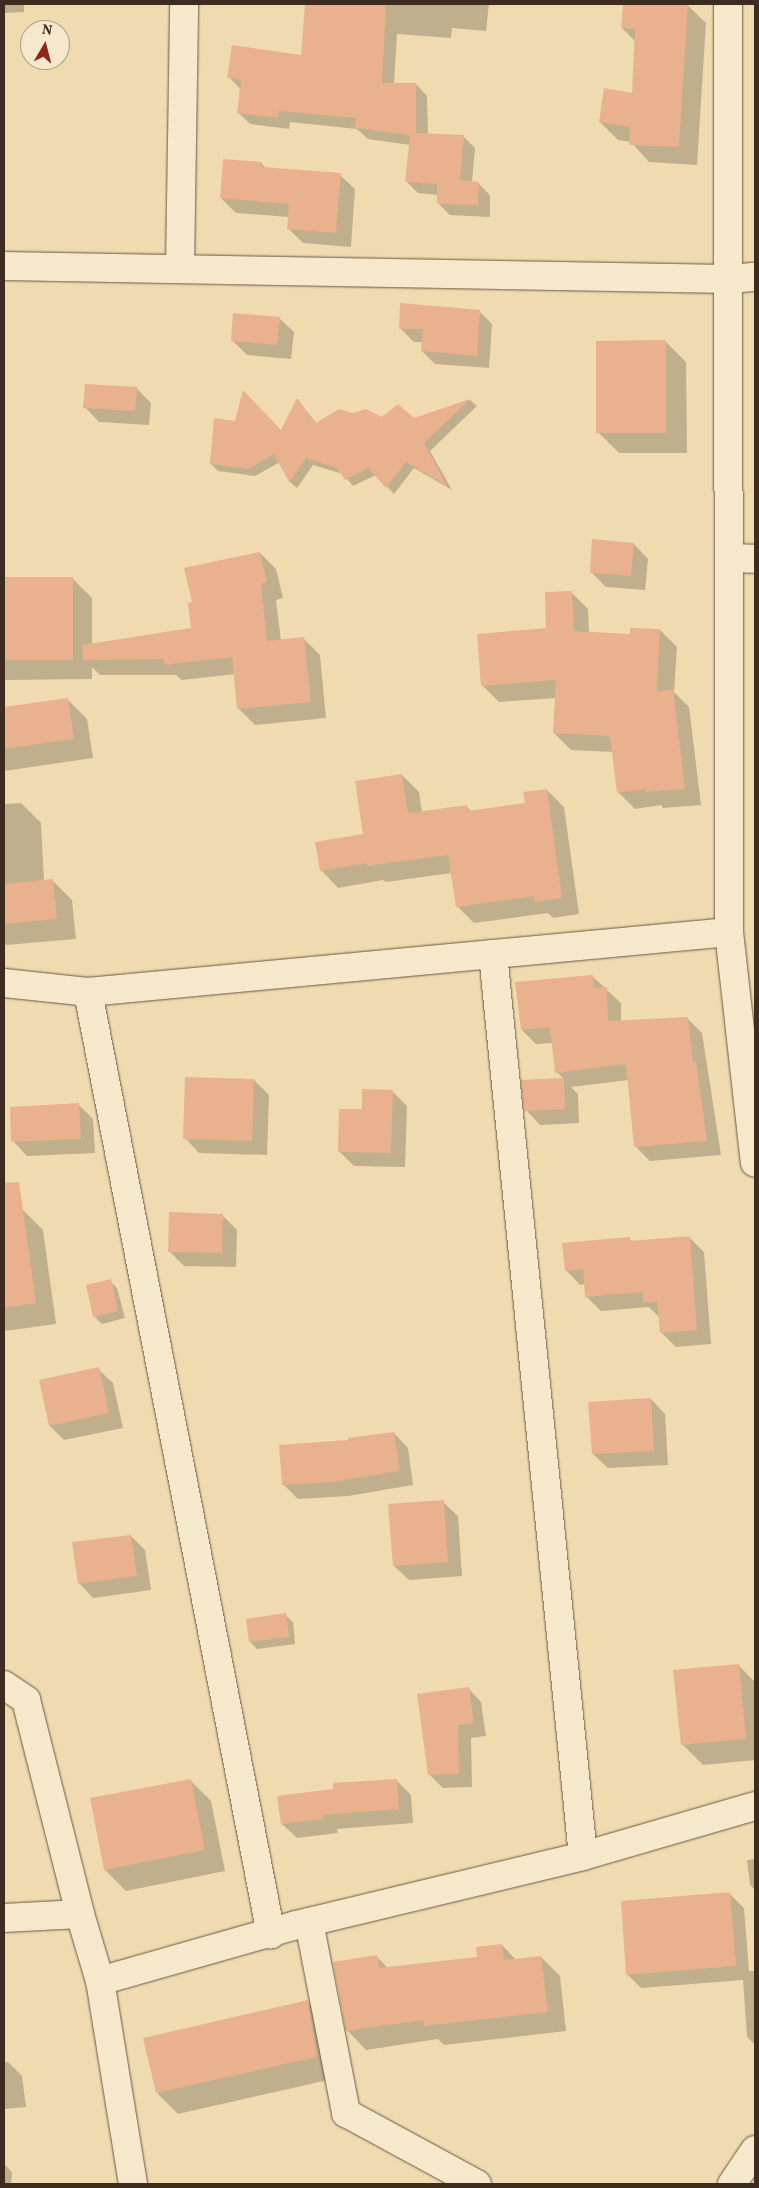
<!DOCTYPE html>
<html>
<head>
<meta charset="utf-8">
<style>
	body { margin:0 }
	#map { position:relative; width:759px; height:2188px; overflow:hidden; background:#efdbaf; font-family:Vollkorn,serif }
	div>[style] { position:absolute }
	.shadow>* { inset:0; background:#0003 }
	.building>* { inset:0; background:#e9b18d }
	.roads { filter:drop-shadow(0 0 1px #6b5844) drop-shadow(0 0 1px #6b5844) }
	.minor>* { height:28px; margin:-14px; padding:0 14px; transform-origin:14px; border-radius:14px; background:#f5e8cb }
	span { translate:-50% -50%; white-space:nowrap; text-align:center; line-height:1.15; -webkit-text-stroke:4px #f5e8cb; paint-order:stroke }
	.frame { position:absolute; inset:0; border:5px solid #3f2c20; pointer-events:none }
	.north { position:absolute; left:20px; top:20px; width:50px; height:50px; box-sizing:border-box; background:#f5e8cb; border:1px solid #ac9d87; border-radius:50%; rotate:8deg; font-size:14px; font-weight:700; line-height:20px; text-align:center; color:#3f2c20 }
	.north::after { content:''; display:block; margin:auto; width:18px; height:22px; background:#8f2418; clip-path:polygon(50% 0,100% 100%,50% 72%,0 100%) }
</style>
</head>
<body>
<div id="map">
	<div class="shadow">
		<div style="clip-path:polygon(4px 4px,24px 4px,24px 12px,4px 13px)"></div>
		<div style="clip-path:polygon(306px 4px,489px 4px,486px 31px,452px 28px,451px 38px,397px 34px,394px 84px,416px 84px,427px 96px,428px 135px,464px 137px,475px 148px,472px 182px,478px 183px,490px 195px,490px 217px,450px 215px,438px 203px,438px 195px,418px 193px,406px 181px,410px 145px,368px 139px,357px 129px,290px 122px,289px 129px,250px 124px,238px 112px,241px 90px,229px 77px,302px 57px)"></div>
		<div style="clip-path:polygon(624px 4px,687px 5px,706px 23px,697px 165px,649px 162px,631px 142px,618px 140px,600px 122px,633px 94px,635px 41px,622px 28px)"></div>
		<div style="clip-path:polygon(262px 164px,267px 169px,340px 175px,355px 189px,351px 247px,303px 243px,288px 228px,289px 217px,236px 213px,221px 198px)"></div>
		<div style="clip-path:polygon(479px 311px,492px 324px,489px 368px,435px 364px,422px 351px,423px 342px,414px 342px,401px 329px)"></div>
		<div style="clip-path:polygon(279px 318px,294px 332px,291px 359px,247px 355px,232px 340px)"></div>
		<div style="clip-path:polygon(665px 341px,686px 362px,687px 453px,619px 453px,598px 432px)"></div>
		<div style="clip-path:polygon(136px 388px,151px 403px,149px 425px,99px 422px,85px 407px)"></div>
		<div style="clip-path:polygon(297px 400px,317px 424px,382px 418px,413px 419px,470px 400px,477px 406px,430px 451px,452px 490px,414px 468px,394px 494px,376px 475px,353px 486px,343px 474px,313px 465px,297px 488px,290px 482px,280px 462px,255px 476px,218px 471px,211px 464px,281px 432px)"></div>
		<div style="clip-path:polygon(634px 544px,648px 559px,645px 590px,606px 587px,591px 572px)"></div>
		<div style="clip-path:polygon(260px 553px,276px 569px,283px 598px,276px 600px,281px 641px,304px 639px,320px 655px,326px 718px,255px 725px,239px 709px,235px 674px,182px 680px,176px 675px,100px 675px,92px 667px,92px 679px,4px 680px,4px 578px,72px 578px,92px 598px,92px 645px,193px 629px,194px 603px)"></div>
		<div style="clip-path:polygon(571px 592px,588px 609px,589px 633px,631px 635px,660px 630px,677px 647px,674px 692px,689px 707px,701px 805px,663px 808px,661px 805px,635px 809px,618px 792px,613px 752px,571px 750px,554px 733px,556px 698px,499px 702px,482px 685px,547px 630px)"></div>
		<div style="clip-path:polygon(67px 699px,87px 719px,93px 758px,4px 771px,4px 708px)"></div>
		<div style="clip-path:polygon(402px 775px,419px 792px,422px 812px,467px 807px,472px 812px,527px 804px,547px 790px,564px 807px,579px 914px,553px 918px,548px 913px,474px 923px,457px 906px,452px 873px,386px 882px,383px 880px,338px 888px,321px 870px,364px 835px)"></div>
		<div style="clip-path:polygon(21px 803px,41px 823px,44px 881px,52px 880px,72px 900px,76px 939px,6px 945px,4px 943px,4px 804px)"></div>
		<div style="clip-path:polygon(592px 976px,621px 1003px,621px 1021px,687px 1018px,702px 1033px,721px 1155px,650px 1161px,636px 1147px,629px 1080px,571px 1087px,578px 1094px,579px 1123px,540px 1125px,526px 1110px,564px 1079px,557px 1072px,553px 1043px,536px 1044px,522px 1030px)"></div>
		<div style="clip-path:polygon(254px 1080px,269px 1095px,267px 1155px,199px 1153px,185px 1138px)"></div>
		<div style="clip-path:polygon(392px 1091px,407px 1106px,405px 1167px,354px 1166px,339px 1151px,363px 1111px)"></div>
		<div style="clip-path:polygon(79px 1105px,93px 1119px,95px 1153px,27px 1156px,13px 1141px)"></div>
		<div style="clip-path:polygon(22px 1209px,43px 1230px,56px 1324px,4px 1331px,4px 1211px)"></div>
		<div style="clip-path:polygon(222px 1215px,237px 1230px,236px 1267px,184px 1266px,170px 1252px)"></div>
		<div style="clip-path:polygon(690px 1238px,704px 1252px,711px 1344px,676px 1347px,661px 1332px,660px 1318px,649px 1307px,601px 1311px,586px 1296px,585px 1284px,580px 1285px,566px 1270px,630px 1239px,633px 1242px)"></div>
		<div style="clip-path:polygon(110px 1281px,117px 1288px,125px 1318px,102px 1324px,95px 1317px)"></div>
		<div style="clip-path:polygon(98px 1369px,113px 1383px,123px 1428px,64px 1440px,50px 1426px)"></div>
		<div style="clip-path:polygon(651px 1399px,665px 1414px,668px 1465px,608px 1468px,593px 1454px)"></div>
		<div style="clip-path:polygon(394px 1433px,408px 1448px,413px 1485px,348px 1496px,298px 1499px,283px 1484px,350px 1441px)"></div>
		<div style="clip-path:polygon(443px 1502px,458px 1516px,462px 1576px,409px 1580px,394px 1566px)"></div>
		<div style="clip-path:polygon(131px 1536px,145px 1550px,151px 1590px,93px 1598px,79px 1583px)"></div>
		<div style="clip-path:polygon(285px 1615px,293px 1622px,295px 1644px,257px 1649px,250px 1642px)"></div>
		<div style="clip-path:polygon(738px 1665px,755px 1682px,755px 1760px,703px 1765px,682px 1744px)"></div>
		<div style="clip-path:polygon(468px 1688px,481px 1702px,486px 1736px,471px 1738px,472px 1787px,443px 1788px,429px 1774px)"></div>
		<div style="clip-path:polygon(190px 1780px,211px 1801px,225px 1871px,126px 1891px,105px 1870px)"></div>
		<div style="clip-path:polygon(396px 1780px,411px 1795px,413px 1823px,337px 1829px,338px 1833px,297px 1838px,282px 1824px)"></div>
		<div style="clip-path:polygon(755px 1859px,755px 1890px,750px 1885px,747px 1860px)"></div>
		<div style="clip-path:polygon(730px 1894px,744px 1908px,749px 1971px,755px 1971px,755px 2045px,747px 2037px,743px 1980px,641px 1988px,627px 1974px)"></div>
		<div style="clip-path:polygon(502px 1945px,516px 1960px,541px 1957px,560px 1976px,566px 2031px,444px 2045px,438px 2039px,366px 2050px,347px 2030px,377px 1957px,389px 1969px,479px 1958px)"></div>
		<div style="clip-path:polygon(308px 2002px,329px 2022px,337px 2078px,178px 2114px,157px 2093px)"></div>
		<div style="clip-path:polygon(4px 2062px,8px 2062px,22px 2076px,26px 2107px,4px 2109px)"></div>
		<div style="clip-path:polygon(4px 2164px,12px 2172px,11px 2184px,4px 2184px)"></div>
	</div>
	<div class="building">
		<div style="clip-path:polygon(305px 4px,386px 4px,382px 83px,416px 83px,416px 133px,464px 135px,460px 180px,479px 182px,478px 205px,437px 204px,437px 184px,405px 182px,410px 135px,355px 128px,356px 118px,279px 111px,278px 118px,237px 113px,241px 80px,227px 78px,232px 45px,301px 55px)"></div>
		<div style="clip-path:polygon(623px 4px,688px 4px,679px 147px,629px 145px,630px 127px,599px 122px,604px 88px,632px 93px,635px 29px,621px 28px)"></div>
		<div style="clip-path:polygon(223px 159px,262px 162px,262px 167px,341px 173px,336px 233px,287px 229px,289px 204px,220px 198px)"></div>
		<div style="clip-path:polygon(400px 303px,480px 310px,477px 356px,421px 351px,423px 329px,399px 329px)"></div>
		<div style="clip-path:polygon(233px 313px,280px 317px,277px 345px,231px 341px)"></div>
		<div style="clip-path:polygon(666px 340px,666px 433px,596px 433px,596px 341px)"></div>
		<div style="clip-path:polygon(85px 384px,137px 387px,135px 411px,83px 408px)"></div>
		<div style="clip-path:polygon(243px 390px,281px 430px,297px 398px,316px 423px,339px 409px,353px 413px,366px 409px,382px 417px,398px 404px,414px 418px,470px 399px,424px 443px,447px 486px,406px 462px,386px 488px,368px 468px,345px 480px,337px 468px,306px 458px,289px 482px,274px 454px,248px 469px,210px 464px,214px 418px,235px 421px)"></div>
		<div style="clip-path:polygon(592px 539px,634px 543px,631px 576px,590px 573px)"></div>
		<div style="clip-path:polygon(260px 552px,267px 582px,261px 584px,267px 641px,304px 637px,311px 702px,237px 709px,232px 657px,164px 665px,164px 659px,83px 660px,82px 645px,191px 628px,188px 603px,192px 602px,184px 568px)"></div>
		<div style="clip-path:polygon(4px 577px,73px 577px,73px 660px,4px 660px)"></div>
		<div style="clip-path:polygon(572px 591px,574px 631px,630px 634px,630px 628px,660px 629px,657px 692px,673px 689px,685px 789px,645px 792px,645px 789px,617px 793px,610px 736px,553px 733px,556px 680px,481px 686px,477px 634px,546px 628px,545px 592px)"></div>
		<div style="clip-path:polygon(68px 698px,74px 739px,4px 749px,4px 707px)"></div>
		<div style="clip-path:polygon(402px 774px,408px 813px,467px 805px,468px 811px,525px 803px,523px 792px,547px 789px,562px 898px,535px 902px,534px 896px,456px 907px,448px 855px,367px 866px,367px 863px,320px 871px,315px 842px,363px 834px,355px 781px)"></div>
		<div style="clip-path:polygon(53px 879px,57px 919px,4px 924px,4px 884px)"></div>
		<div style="clip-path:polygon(593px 975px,594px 988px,607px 987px,608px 1021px,688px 1017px,693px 1062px,696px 1061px,707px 1141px,634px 1147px,626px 1064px,555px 1073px,550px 1027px,521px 1030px,515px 982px)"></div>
		<div style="clip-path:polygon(185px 1077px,254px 1079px,252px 1141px,183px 1139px)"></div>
		<div style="clip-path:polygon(564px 1078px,565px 1109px,524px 1111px,521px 1080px)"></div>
		<div style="clip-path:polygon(362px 1089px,393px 1090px,391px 1153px,338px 1152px,339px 1109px,362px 1109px)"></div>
		<div style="clip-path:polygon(79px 1103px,81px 1139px,11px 1142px,10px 1107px)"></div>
		<div style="clip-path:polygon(19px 1182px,36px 1303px,4px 1308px,4px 1183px)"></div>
		<div style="clip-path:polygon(169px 1212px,223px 1214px,222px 1253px,168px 1252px)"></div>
		<div style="clip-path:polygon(690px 1236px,697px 1330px,660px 1333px,657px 1302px,643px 1303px,643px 1292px,585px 1297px,583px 1269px,565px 1271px,562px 1243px,630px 1237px,630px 1241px)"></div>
		<div style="clip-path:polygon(111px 1279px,118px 1311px,93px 1317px,86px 1285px)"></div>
		<div style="clip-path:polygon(99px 1367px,109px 1413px,49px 1426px,39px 1380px)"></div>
		<div style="clip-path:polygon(651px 1398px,654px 1451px,592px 1454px,588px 1402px)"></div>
		<div style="clip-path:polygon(394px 1432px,400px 1471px,333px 1482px,282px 1485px,279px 1445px,348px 1440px,348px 1438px)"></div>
		<div style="clip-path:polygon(444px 1500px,448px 1562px,393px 1566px,388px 1504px)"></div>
		<div style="clip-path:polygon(131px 1535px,137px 1576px,78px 1584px,72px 1542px)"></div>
		<div style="clip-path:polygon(286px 1613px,289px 1637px,249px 1642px,246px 1619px)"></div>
		<div style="clip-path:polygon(739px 1664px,746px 1739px,681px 1745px,673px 1670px)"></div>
		<div style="clip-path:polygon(469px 1687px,474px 1723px,458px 1725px,459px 1774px,428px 1775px,417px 1694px)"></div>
		<div style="clip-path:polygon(191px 1779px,205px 1850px,104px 1870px,90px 1798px)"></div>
		<div style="clip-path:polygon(397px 1779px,399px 1809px,323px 1815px,324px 1819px,281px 1824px,277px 1796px,333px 1789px,333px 1783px)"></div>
		<div style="clip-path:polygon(730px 1892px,736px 1966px,626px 1975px,621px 1901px)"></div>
		<div style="clip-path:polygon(502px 1944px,504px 1960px,541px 1956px,548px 2012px,424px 2026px,423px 2020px,346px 2031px,333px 1962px,377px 1955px,379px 1968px,477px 1957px,476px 1947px)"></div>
		<div style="clip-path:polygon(308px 2000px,317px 2057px,156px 2093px,143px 2038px)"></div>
	</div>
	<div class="roads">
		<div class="minor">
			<div style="left:728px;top:4px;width:928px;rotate:89.94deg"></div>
			<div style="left:729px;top:932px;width:232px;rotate:83.6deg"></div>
			<div style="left:4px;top:266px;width:726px;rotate:1.03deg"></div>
			<div style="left:730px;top:279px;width:25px;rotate:-5deg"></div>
			<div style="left:180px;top:268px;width:264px;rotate:-89.1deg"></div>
			<div style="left:730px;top:558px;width:25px;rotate:2deg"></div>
			<div style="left:493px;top:954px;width:906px;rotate:84.3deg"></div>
			<div style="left:4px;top:983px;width:84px;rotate:6.1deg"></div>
			<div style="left:88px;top:992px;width:644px;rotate:-5.35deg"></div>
			<div style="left:88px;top:992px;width:960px;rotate:79.01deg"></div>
			<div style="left:4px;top:1685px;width:27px;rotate:34deg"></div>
			<div style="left:26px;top:1700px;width:221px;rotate:75.8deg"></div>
			<div style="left:80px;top:1914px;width:70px;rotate:73.4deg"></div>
			<div style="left:4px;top:1918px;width:76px;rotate:-3deg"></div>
			<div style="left:309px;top:1922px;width:195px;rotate:79deg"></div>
			<div style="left:346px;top:2113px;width:149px;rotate:28.5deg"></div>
			<div style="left:133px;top:2184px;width:206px;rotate:-99.2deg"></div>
			<div style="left:100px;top:1981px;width:204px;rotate:-15.9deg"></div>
			<div style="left:296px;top:1925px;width:295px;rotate:-13.5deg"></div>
			<div style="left:583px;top:1856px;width:179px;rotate:-16.2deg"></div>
			<div style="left:732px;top:2184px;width:41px;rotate:-55.9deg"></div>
		</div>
	</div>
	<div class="frame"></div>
	<div class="north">N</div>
</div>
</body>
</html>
